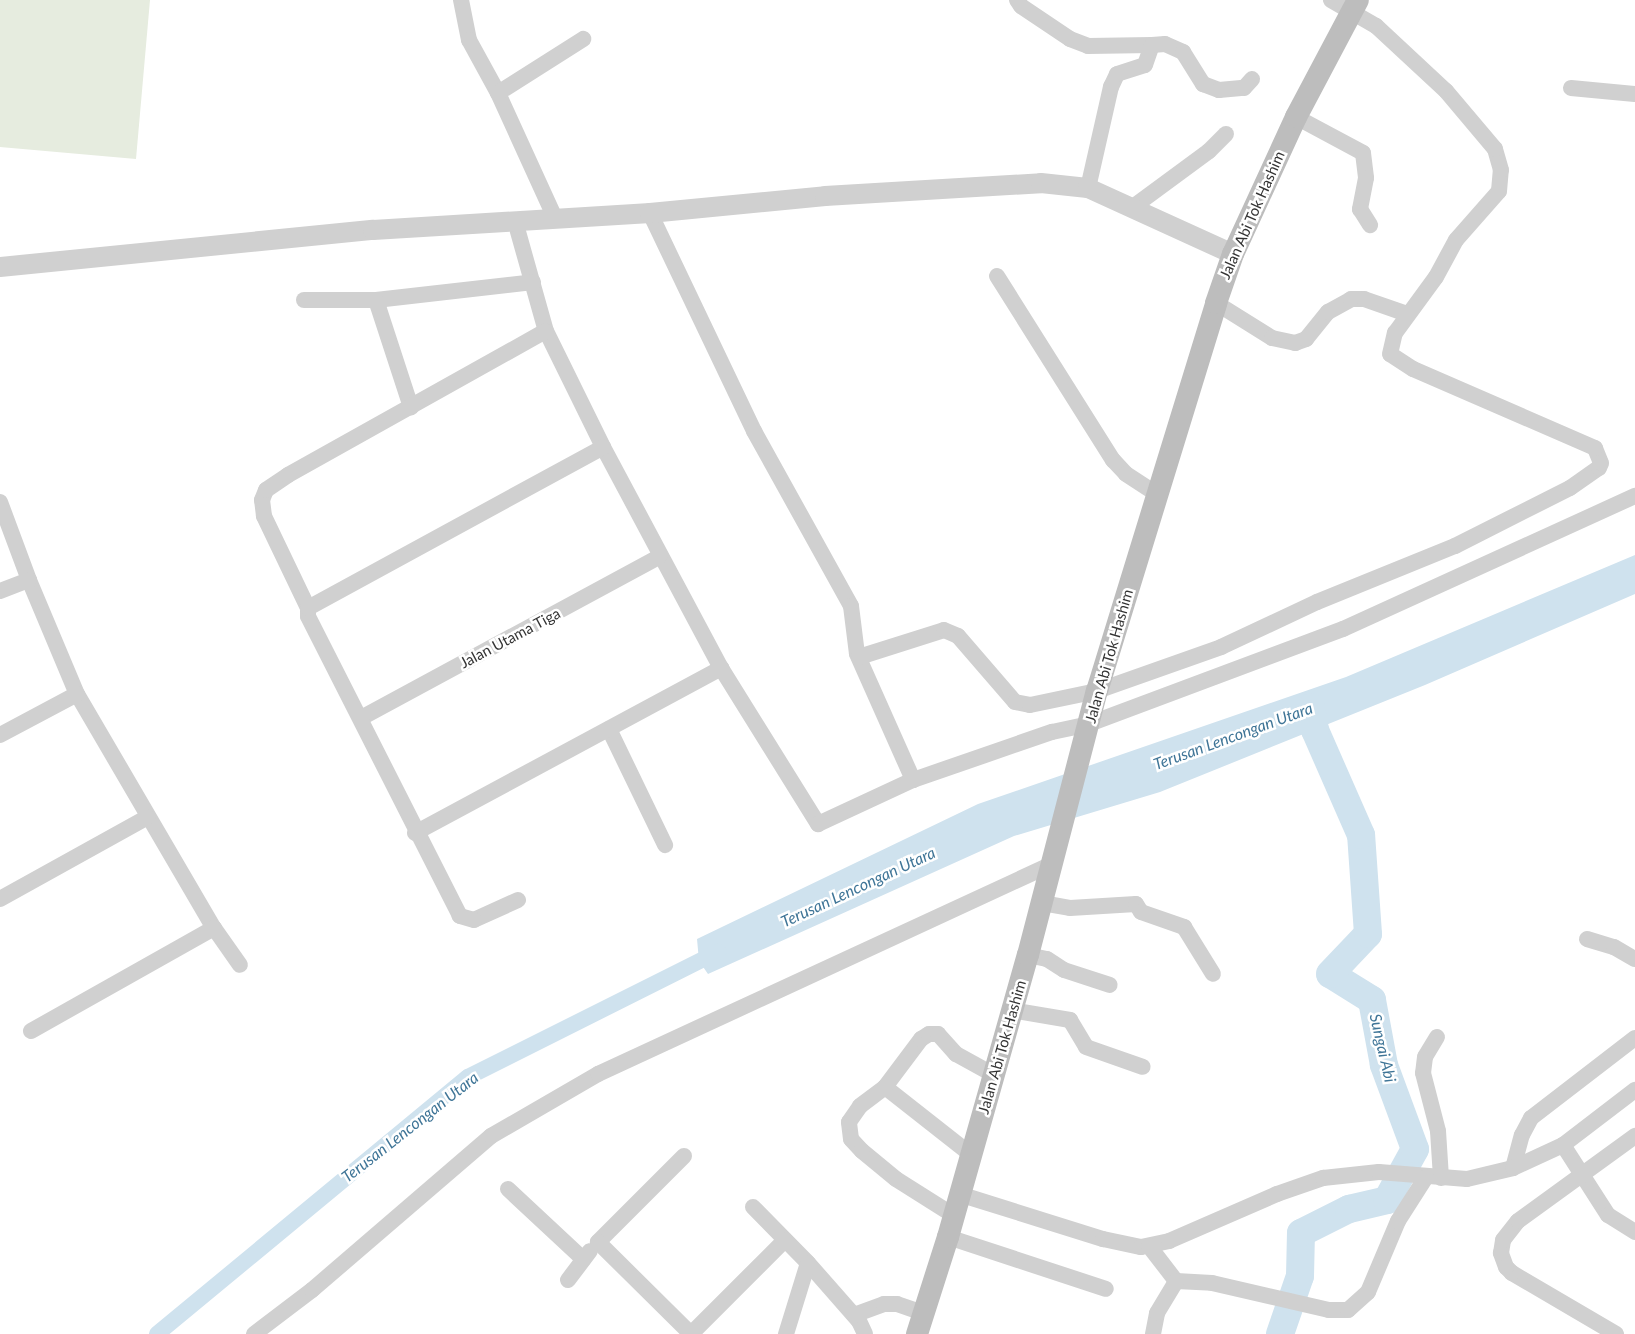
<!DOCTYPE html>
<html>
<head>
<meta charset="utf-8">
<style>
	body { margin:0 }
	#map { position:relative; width:1635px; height:1334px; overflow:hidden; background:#fff; font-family:Lato,sans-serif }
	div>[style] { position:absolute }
	.green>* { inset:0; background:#e6ecdf }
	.water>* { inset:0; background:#cfe2ee }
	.canal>* { height:16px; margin:-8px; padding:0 8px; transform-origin:8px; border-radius:8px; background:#cfe2ee }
	.river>* { height:28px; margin:-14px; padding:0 14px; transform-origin:14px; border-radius:14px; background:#cfe2ee }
	.minor>* { height:16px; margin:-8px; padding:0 8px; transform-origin:8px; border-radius:8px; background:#d0d0d0 }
	.tertiary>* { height:20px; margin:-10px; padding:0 10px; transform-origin:10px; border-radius:10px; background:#d0d0d0 }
	.secondary>* { height:22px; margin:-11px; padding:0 11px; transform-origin:11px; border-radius:11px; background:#bdbdbd }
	span { translate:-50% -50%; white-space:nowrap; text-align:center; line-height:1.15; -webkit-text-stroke:5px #fff; paint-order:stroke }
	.street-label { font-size:15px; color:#333 }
	.water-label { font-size:16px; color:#3f7597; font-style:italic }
</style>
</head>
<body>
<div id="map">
	<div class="green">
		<div style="clip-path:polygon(0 0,150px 0,136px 159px,0 147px)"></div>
	</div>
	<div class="water">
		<div style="clip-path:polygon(1635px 555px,1635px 594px,1425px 685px,1160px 792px,1014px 836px,708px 974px,699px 961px,697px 939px,978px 804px,1346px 677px)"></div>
	</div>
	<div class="canal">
		<div style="left:157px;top:1334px;width:403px;rotate:-39.6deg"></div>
		<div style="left:468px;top:1077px;width:280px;rotate:-26.6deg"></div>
	</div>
	<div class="river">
		<div style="left:1280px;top:1334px;width:61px;rotate:-71deg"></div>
		<div style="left:1300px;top:1276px;width:43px;rotate:-88.7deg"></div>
		<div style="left:1301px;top:1233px;width:54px;rotate:-26.6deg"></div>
		<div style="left:1349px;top:1209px;width:39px;rotate:-13deg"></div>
		<div style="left:1387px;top:1200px;width:58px;rotate:-61.2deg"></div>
		<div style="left:1415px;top:1149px;width:90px;rotate:-110.3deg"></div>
		<div style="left:1384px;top:1065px;width:66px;rotate:-100.5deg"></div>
		<div style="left:1372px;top:1000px;width:49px;rotate:-148.2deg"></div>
		<div style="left:1330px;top:974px;width:55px;rotate:-46.5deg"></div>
		<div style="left:1368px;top:934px;width:99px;rotate:-94deg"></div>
		<div style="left:1361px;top:835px;width:115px;rotate:-113.7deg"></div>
		<div style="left:1315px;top:730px;width:23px;rotate:-100deg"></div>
	</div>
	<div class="minor">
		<div style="left:461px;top:0;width:41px;rotate:78.7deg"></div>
		<div style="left:469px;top:40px;width:60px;rotate:61.3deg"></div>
		<div style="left:498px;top:93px;width:137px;rotate:65.5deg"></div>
		<div style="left:1017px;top:0;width:7px;rotate:56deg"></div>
		<div style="left:1021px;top:6px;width:59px;rotate:34deg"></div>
		<div style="left:1070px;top:39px;width:19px;rotate:21deg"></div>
		<div style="left:1088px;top:46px;width:64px;rotate:-0.9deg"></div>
		<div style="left:1571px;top:88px;width:64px;rotate:5.4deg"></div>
		<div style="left:498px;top:93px;width:101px;rotate:-32.4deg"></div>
		<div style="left:1296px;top:117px;width:76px;rotate:28.2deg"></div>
		<div style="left:1363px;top:153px;width:25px;rotate:83deg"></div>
		<div style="left:1366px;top:178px;width:32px;rotate:101deg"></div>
		<div style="left:1360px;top:209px;width:19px;rotate:58deg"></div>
		<div style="left:1088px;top:188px;width:104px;rotate:-77.2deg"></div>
		<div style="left:1111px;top:87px;width:14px;rotate:-65deg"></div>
		<div style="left:1117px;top:74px;width:29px;rotate:-18deg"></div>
		<div style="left:1145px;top:65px;width:21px;rotate:-71deg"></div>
		<div style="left:1152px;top:45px;width:13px;rotate:-4deg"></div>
		<div style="left:1165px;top:44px;width:20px;rotate:24deg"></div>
		<div style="left:1183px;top:52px;width:38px;rotate:58deg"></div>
		<div style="left:1203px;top:84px;width:17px;rotate:21deg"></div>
		<div style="left:1219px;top:90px;width:25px;rotate:-5deg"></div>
		<div style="left:1244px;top:88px;width:12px;rotate:-48deg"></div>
		<div style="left:1133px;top:207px;width:94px;rotate:-36.4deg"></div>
		<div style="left:1209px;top:151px;width:24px;rotate:-45deg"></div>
		<div style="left:650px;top:213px;width:242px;rotate:64.5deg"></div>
		<div style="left:754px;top:431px;width:200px;rotate:61deg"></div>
		<div style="left:851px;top:606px;width:48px;rotate:82.9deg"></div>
		<div style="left:857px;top:654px;width:138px;rotate:66deg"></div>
		<div style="left:515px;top:221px;width:114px;rotate:74.3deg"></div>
		<div style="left:546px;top:331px;width:129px;rotate:63.8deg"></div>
		<div style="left:603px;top:447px;width:251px;rotate:61.9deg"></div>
		<div style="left:721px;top:668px;width:184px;rotate:58.1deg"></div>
		<div style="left:818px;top:824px;width:105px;rotate:-24.9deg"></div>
		<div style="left:913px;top:780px;width:147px;rotate:-19.1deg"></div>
		<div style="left:1052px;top:732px;width:38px;rotate:-12deg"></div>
		<div style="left:1089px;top:724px;width:271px;rotate:-20.5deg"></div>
		<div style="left:1343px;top:629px;width:321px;rotate:-24.5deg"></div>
		<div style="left:997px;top:276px;width:218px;rotate:57.8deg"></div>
		<div style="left:1113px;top:460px;width:19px;rotate:47deg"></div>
		<div style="left:1126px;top:474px;width:38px;rotate:33deg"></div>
		<div style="left:304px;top:300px;width:72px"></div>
		<div style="left:376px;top:300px;width:158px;rotate:-6.5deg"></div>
		<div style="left:376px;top:300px;width:113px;rotate:71.9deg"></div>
		<div style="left:1216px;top:303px;width:66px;rotate:32deg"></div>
		<div style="left:1272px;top:338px;width:24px;rotate:12deg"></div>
		<div style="left:1295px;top:343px;width:12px;rotate:-20deg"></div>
		<div style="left:1306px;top:339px;width:35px;rotate:-51deg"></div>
		<div style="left:1328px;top:312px;width:26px;rotate:-29deg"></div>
		<div style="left:1351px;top:299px;width:13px"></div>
		<div style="left:1364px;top:299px;width:46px;rotate:19.2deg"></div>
		<div style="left:0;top:502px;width:83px;rotate:69.6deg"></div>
		<div style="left:29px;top:580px;width:124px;rotate:67.2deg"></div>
		<div style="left:77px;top:694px;width:271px;rotate:59.7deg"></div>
		<div style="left:214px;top:928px;width:45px;rotate:54.9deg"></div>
		<div style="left:0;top:591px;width:31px;rotate:-21deg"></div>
		<div style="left:308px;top:608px;width:102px;rotate:-115.6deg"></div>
		<div style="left:264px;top:516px;width:16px;rotate:-97deg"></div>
		<div style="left:262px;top:500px;width:11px;rotate:-68deg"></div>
		<div style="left:266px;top:490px;width:27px;rotate:-34deg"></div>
		<div style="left:288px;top:475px;width:295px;rotate:-29.2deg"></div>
		<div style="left:859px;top:657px;width:89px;rotate:-17.6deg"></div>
		<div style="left:944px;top:630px;width:15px;rotate:23deg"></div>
		<div style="left:958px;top:636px;width:87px;rotate:49.2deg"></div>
		<div style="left:1015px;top:702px;width:15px;rotate:11deg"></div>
		<div style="left:1030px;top:705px;width:68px;rotate:-11.8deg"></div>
		<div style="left:1097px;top:691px;width:132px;rotate:-19.5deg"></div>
		<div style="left:1221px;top:647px;width:106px;rotate:-25.1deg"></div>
		<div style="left:1317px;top:602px;width:149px;rotate:-22.1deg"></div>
		<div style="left:1455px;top:546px;width:129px;rotate:-26.8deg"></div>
		<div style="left:1570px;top:488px;width:35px;rotate:-35deg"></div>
		<div style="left:1599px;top:468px;width:5px;rotate:-68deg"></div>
		<div style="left:1601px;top:463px;width:16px;rotate:-112deg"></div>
		<div style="left:1595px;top:448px;width:198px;rotate:-156.5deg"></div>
		<div style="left:1413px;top:369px;width:27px;rotate:-147deg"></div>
		<div style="left:1390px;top:354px;width:22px;rotate:-77deg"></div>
		<div style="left:1395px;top:333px;width:69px;rotate:-53.8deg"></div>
		<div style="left:1436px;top:277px;width:42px;rotate:-61.6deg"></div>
		<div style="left:1456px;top:240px;width:65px;rotate:-48.7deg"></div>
		<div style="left:1499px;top:191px;width:21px;rotate:-85deg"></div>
		<div style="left:1501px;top:170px;width:22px;rotate:-106deg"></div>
		<div style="left:1495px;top:149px;width:76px;rotate:-130.2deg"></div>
		<div style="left:1446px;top:91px;width:96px;rotate:-137.1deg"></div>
		<div style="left:1376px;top:26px;width:52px;rotate:-150deg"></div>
		<div style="left:361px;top:718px;width:339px;rotate:-28.4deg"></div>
		<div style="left:609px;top:729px;width:129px;rotate:64.2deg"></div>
		<div style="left:0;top:735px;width:87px;rotate:-28deg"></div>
		<div style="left:415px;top:833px;width:348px;rotate:-28.3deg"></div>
		<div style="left:0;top:899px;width:169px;rotate:-29deg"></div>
		<div style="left:518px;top:900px;width:48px;rotate:155.6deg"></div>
		<div style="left:474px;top:920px;width:15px;rotate:-164deg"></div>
		<div style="left:460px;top:916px;width:336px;rotate:-116.9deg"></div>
		<div style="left:308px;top:616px;width:8px;rotate:-90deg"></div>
		<div style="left:308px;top:608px;width:336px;rotate:-28.6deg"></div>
		<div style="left:1042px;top:903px;width:28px;rotate:10deg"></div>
		<div style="left:1070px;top:908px;width:66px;rotate:-3.5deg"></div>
		<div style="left:1136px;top:904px;width:9px;rotate:58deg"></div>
		<div style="left:1141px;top:912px;width:46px;rotate:19.2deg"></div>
		<div style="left:1184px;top:927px;width:55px;rotate:58.3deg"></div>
		<div style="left:1587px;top:939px;width:28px;rotate:17deg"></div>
		<div style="left:1614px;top:947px;width:24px;rotate:30deg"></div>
		<div style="left:1028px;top:955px;width:19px;rotate:12deg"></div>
		<div style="left:1047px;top:959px;width:20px;rotate:33deg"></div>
		<div style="left:1064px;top:970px;width:48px;rotate:18.1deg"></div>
		<div style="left:1011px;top:1010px;width:60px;rotate:9.6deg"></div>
		<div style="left:1070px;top:1020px;width:31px;rotate:59deg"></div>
		<div style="left:1086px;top:1047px;width:60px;rotate:19.3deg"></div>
		<div style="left:31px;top:1031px;width:210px;rotate:-29.4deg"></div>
		<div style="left:1437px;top:1037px;width:23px;rotate:121deg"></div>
		<div style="left:1425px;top:1057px;width:16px;rotate:97deg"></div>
		<div style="left:1423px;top:1073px;width:60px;rotate:75.5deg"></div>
		<div style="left:1438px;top:1131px;width:47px;rotate:86.3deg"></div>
		<div style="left:885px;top:1087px;width:108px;rotate:38.2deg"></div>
		<div style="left:1563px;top:1145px;width:83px;rotate:57.3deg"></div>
		<div style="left:1608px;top:1215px;width:32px;rotate:32deg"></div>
		<div style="left:684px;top:1156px;width:122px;rotate:135deg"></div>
		<div style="left:598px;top:1242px;width:131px;rotate:44.7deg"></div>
		<div style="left:1513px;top:1168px;width:34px;rotate:-75deg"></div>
		<div style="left:1522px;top:1135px;width:19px;rotate:-62deg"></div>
		<div style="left:1531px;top:1118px;width:131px;rotate:-37.6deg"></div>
		<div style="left:508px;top:1189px;width:103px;rotate:43deg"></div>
		<div style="left:959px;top:1194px;width:151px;rotate:17.4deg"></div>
		<div style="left:1103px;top:1239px;width:39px;rotate:12deg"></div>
		<div style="left:1141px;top:1247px;width:29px;rotate:-12deg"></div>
		<div style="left:1169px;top:1241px;width:118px;rotate:-23.5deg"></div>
		<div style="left:1277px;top:1194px;width:49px;rotate:-19.2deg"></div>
		<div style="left:1323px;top:1178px;width:56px;rotate:-6.1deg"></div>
		<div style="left:1379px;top:1172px;width:88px;rotate:4.5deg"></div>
		<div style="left:1467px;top:1179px;width:47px;rotate:-13.4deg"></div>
		<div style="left:1513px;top:1168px;width:55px;rotate:-24.7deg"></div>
		<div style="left:1563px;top:1145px;width:91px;rotate:-37.4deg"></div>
		<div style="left:753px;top:1207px;width:78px;rotate:45.5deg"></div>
		<div style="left:808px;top:1263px;width:77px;rotate:48.7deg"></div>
		<div style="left:859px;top:1321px;width:14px;rotate:65deg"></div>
		<div style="left:953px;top:1215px;width:67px;rotate:-147.7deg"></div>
		<div style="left:896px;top:1179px;width:44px;rotate:-140.5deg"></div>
		<div style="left:862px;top:1151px;width:16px;rotate:-133deg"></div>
		<div style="left:851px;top:1139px;width:17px;rotate:-97deg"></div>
		<div style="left:849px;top:1122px;width:19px;rotate:-55deg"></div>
		<div style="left:860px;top:1106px;width:31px;rotate:-37deg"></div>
		<div style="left:885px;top:1087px;width:60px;rotate:-53.1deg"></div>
		<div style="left:921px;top:1039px;width:9px;rotate:-32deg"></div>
		<div style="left:929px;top:1034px;width:9px"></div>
		<div style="left:938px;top:1034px;width:27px;rotate:48deg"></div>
		<div style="left:956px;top:1054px;width:43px;rotate:28.9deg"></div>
		<div style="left:948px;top:1237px;width:166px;rotate:18.2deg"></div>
		<div style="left:1149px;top:1246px;width:44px;rotate:52.4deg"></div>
		<div style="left:1176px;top:1281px;width:36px;rotate:3deg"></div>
		<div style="left:1212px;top:1283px;width:120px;rotate:13deg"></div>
		<div style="left:1329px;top:1310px;width:19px"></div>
		<div style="left:1348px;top:1310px;width:27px;rotate:-42deg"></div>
		<div style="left:1368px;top:1292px;width:77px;rotate:-67.1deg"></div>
		<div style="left:1398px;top:1221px;width:52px;rotate:-57.5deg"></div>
		<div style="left:568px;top:1280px;width:36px;rotate:-53deg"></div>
		<div style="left:854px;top:1315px;width:32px;rotate:-20deg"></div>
		<div style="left:884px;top:1304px;width:13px"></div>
		<div style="left:897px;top:1304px;width:28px;rotate:19deg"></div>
		<div style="left:254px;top:1334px;width:73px;rotate:-37.2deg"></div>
		<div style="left:312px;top:1290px;width:236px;rotate:-40.7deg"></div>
		<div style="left:491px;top:1136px;width:124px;rotate:-30.1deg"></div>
		<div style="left:598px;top:1074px;width:500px;rotate:-24.82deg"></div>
		<div style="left:691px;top:1334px;width:133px;rotate:-45deg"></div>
		<div style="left:786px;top:1334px;width:74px;rotate:-72.8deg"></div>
		<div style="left:1153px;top:1334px;width:21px;rotate:-79deg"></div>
		<div style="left:1157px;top:1313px;width:37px;rotate:-59deg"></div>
		<div style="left:1616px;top:1334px;width:121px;rotate:-149.6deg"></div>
		<div style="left:1512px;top:1273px;width:8px;rotate:-135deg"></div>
		<div style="left:1506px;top:1267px;width:15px;rotate:-110deg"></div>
		<div style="left:1501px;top:1253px;width:13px;rotate:-81deg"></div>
		<div style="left:1503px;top:1240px;width:24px;rotate:-52deg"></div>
		<div style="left:1518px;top:1221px;width:145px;rotate:-36deg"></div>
	</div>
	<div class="tertiary">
		<div style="left:0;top:267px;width:375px;rotate:-5.7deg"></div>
		<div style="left:373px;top:230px;width:278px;rotate:-3.5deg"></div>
		<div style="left:650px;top:213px;width:176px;rotate:-5.5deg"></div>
		<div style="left:825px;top:196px;width:216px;rotate:-3.4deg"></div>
		<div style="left:1041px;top:183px;width:47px;rotate:6.1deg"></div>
		<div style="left:1088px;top:188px;width:159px;rotate:24.5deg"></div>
	</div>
	<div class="secondary">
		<div style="left:917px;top:1334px;width:102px;rotate:-72.3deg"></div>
		<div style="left:948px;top:1237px;width:293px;rotate:-74.2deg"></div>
		<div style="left:1028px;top:955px;width:273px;rotate:-75.4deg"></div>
		<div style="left:1097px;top:691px;width:406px;rotate:-72.9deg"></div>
		<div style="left:1216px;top:303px;width:52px;rotate:-70.9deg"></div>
		<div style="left:1233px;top:254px;width:151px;rotate:-65.3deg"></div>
		<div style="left:1296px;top:117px;width:132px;rotate:-62.1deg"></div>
	</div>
	<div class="street-label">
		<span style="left:1252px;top:215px;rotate:-66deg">Jalan Abi Tok Hashim</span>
		<span style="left:510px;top:638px;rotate:-28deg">Jalan Utama Tiga</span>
		<span style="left:1109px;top:656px;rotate:-74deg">Jalan Abi Tok Hashim</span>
		<span style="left:1002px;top:1047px;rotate:-74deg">Jalan Abi Tok Hashim</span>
	</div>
	<div class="water-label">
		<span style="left:1233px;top:736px;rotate:-20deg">Terusan Lencongan Utara</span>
		<span style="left:858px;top:887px;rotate:-25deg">Terusan Lencongan Utara</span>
		<span style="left:1383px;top:1048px;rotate:77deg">Sungai Abi</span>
		<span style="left:410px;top:1127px;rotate:-38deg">Terusan Lencongan Utara</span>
	</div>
</div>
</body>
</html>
